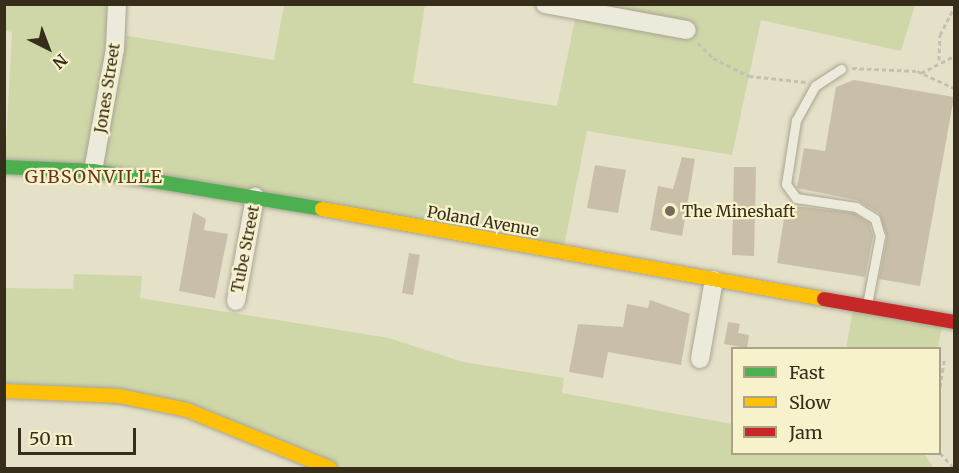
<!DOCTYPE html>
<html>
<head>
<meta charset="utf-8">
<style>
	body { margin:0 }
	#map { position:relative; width:959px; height:473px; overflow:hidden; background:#e5e1c8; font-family:Merriweather,serif }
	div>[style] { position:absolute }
	.green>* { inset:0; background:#cfd7a9 }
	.building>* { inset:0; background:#c9bfa9 }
	.path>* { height:3px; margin-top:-1.5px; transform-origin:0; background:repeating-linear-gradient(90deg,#c4c1b2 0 4.5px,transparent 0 7.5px) }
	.roads { filter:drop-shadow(0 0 2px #a9a492) drop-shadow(0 0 2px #a9a492) }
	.lane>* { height:9px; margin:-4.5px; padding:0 4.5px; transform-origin:4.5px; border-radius:4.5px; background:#eceadb }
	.street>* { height:18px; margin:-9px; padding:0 9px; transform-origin:9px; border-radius:9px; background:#eceadb }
	.fast>* { height:14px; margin:-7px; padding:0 7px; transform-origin:7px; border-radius:7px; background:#4caf50 }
	.slow>* { height:14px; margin:-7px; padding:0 7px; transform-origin:7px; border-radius:7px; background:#ffc107 }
	.jam>* { height:14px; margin:-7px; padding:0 7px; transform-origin:7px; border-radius:7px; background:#c62828 }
	.dots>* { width:16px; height:16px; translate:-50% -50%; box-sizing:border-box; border:3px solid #f8f2cc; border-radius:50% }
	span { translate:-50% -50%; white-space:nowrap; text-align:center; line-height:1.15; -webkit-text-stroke:4.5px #f8f2cc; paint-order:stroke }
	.street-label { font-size:16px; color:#372d1b }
	.poi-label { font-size:16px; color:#372d1b }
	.left { translate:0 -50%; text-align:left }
	.neighbourhood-label { font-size:18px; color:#673517; letter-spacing:1.5px }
	.frame { position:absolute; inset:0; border:6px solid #372d1b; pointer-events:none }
	.legend { position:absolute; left:731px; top:347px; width:210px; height:108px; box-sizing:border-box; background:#f8f2cc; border:2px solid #aba385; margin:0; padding:8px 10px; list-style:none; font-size:18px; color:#372d1b }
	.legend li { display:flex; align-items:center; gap:12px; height:30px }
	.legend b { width:30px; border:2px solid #aba385 }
	.north { position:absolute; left:18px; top:18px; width:60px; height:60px; -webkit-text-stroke:4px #f8f2cc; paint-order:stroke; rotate:138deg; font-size:16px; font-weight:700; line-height:24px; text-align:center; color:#372d1b }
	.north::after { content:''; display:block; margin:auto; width:21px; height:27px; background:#372d1b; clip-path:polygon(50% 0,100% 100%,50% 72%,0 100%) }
	.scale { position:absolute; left:18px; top:428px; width:118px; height:27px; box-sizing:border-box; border:3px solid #372d1b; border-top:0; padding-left:8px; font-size:18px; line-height:21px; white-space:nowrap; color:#372d1b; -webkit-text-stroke:4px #f8f2cc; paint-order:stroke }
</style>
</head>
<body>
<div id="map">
	<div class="green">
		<div style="clip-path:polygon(5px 5px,117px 5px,116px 34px,274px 60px,284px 5px,425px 5px,413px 83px,557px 106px,578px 5px,915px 5px,901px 51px,761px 20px,732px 155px,587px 131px,563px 252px,5px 161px,12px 32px,5px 31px)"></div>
		<div style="clip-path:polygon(74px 274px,142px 276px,140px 298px,389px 338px,463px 362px,564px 378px,562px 393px,732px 424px,732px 454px,924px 454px,934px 468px,330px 468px,216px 418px,5px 391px,5px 288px,73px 289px)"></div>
		<div style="clip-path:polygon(854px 305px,944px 321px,937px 348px,846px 348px)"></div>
	</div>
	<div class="building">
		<div style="clip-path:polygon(854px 80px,954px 97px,920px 286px,879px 279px,887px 237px,879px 213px,857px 200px,797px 188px,804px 148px,825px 151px,836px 87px)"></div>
		<div style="clip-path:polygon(682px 157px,695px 159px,682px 236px,650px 230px,658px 186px,673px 189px)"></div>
		<div style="clip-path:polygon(595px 165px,626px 170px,618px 213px,587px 208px)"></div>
		<div style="clip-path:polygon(734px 167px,756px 167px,754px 256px,732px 255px)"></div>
		<div style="clip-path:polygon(786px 205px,854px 213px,869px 223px,873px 236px,865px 277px,777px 263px)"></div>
		<div style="clip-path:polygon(193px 212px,206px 219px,204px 230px,228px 234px,215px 298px,179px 291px)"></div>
		<div style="clip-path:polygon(409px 253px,420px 255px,413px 295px,402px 293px)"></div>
		<div style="clip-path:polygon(650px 300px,690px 314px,681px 365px,608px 352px,603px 378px,569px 372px,578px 324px,623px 327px,627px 304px,648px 308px)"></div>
		<div style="clip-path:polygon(728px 322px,740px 324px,738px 333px,749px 335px,747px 348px,724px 344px)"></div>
	</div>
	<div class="path">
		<div style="left:698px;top:43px;width:21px;rotate:45deg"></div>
		<div style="left:713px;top:58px;width:40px;rotate:26.6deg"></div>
		<div style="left:749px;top:76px;width:57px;rotate:6deg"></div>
		<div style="left:939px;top:60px;width:25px;rotate:-88deg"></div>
		<div style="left:940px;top:35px;width:30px;rotate:-63deg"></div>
		<div style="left:852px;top:68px;width:65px;rotate:2.6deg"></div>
		<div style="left:917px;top:71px;width:41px;rotate:24.7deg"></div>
		<div style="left:921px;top:73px;width:37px;rotate:-27deg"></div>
		<div style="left:940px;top:387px;width:30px;rotate:-81deg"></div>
		<div style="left:940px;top:453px;width:21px;rotate:47deg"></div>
	</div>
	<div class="roads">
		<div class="lane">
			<div style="left:841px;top:69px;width:31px;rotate:147deg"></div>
			<div style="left:815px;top:86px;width:39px;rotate:119deg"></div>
			<div style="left:796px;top:120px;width:65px;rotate:98.9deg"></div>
			<div style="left:786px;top:184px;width:17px;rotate:54deg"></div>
			<div style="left:796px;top:198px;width:61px;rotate:8.5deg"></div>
			<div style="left:856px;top:207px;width:22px;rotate:32deg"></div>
			<div style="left:875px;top:219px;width:18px;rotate:74deg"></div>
			<div style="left:880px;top:236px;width:69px;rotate:100.8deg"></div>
		</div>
		<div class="street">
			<div style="left:545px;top:4px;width:144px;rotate:10.4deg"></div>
			<div style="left:93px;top:171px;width:124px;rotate:-79.8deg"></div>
			<div style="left:115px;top:49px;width:45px;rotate:-87.5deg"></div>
			<div style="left:236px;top:301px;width:106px;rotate:-79.6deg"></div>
			<div style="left:700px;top:359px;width:80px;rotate:-80deg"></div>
		</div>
		<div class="fast">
			<div style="left:4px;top:167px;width:89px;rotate:2.6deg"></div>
			<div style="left:93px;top:171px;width:232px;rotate:9.4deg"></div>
		</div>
		<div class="slow">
			<div style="left:322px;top:209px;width:510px;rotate:10.16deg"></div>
			<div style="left:4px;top:391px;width:115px;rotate:2.5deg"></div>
			<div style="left:119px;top:396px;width:69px;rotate:11.6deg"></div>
			<div style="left:187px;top:410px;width:154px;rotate:22.1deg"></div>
		</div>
		<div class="jam">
			<div style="left:824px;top:299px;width:132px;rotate:10deg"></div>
		</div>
	</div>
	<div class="dots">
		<div style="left:670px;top:211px;background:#746c58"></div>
	</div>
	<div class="street-label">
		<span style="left:107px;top:88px;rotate:-81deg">Jones Street</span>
		<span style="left:483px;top:221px;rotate:10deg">Poland Avenue</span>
		<span style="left:245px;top:249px;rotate:-79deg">Tube Street</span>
	</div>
	<div class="poi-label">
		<span class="left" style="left:682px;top:211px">The Mineshaft</span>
	</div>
	<div class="neighbourhood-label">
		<span style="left:94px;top:177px">GIBSONVILLE</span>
	</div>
	<div class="frame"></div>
	<ul class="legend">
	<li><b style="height:8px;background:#4caf50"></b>Fast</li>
	<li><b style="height:8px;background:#ffc107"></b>Slow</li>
	<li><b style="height:8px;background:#c62828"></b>Jam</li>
	</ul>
	<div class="north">N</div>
	<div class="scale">50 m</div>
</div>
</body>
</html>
